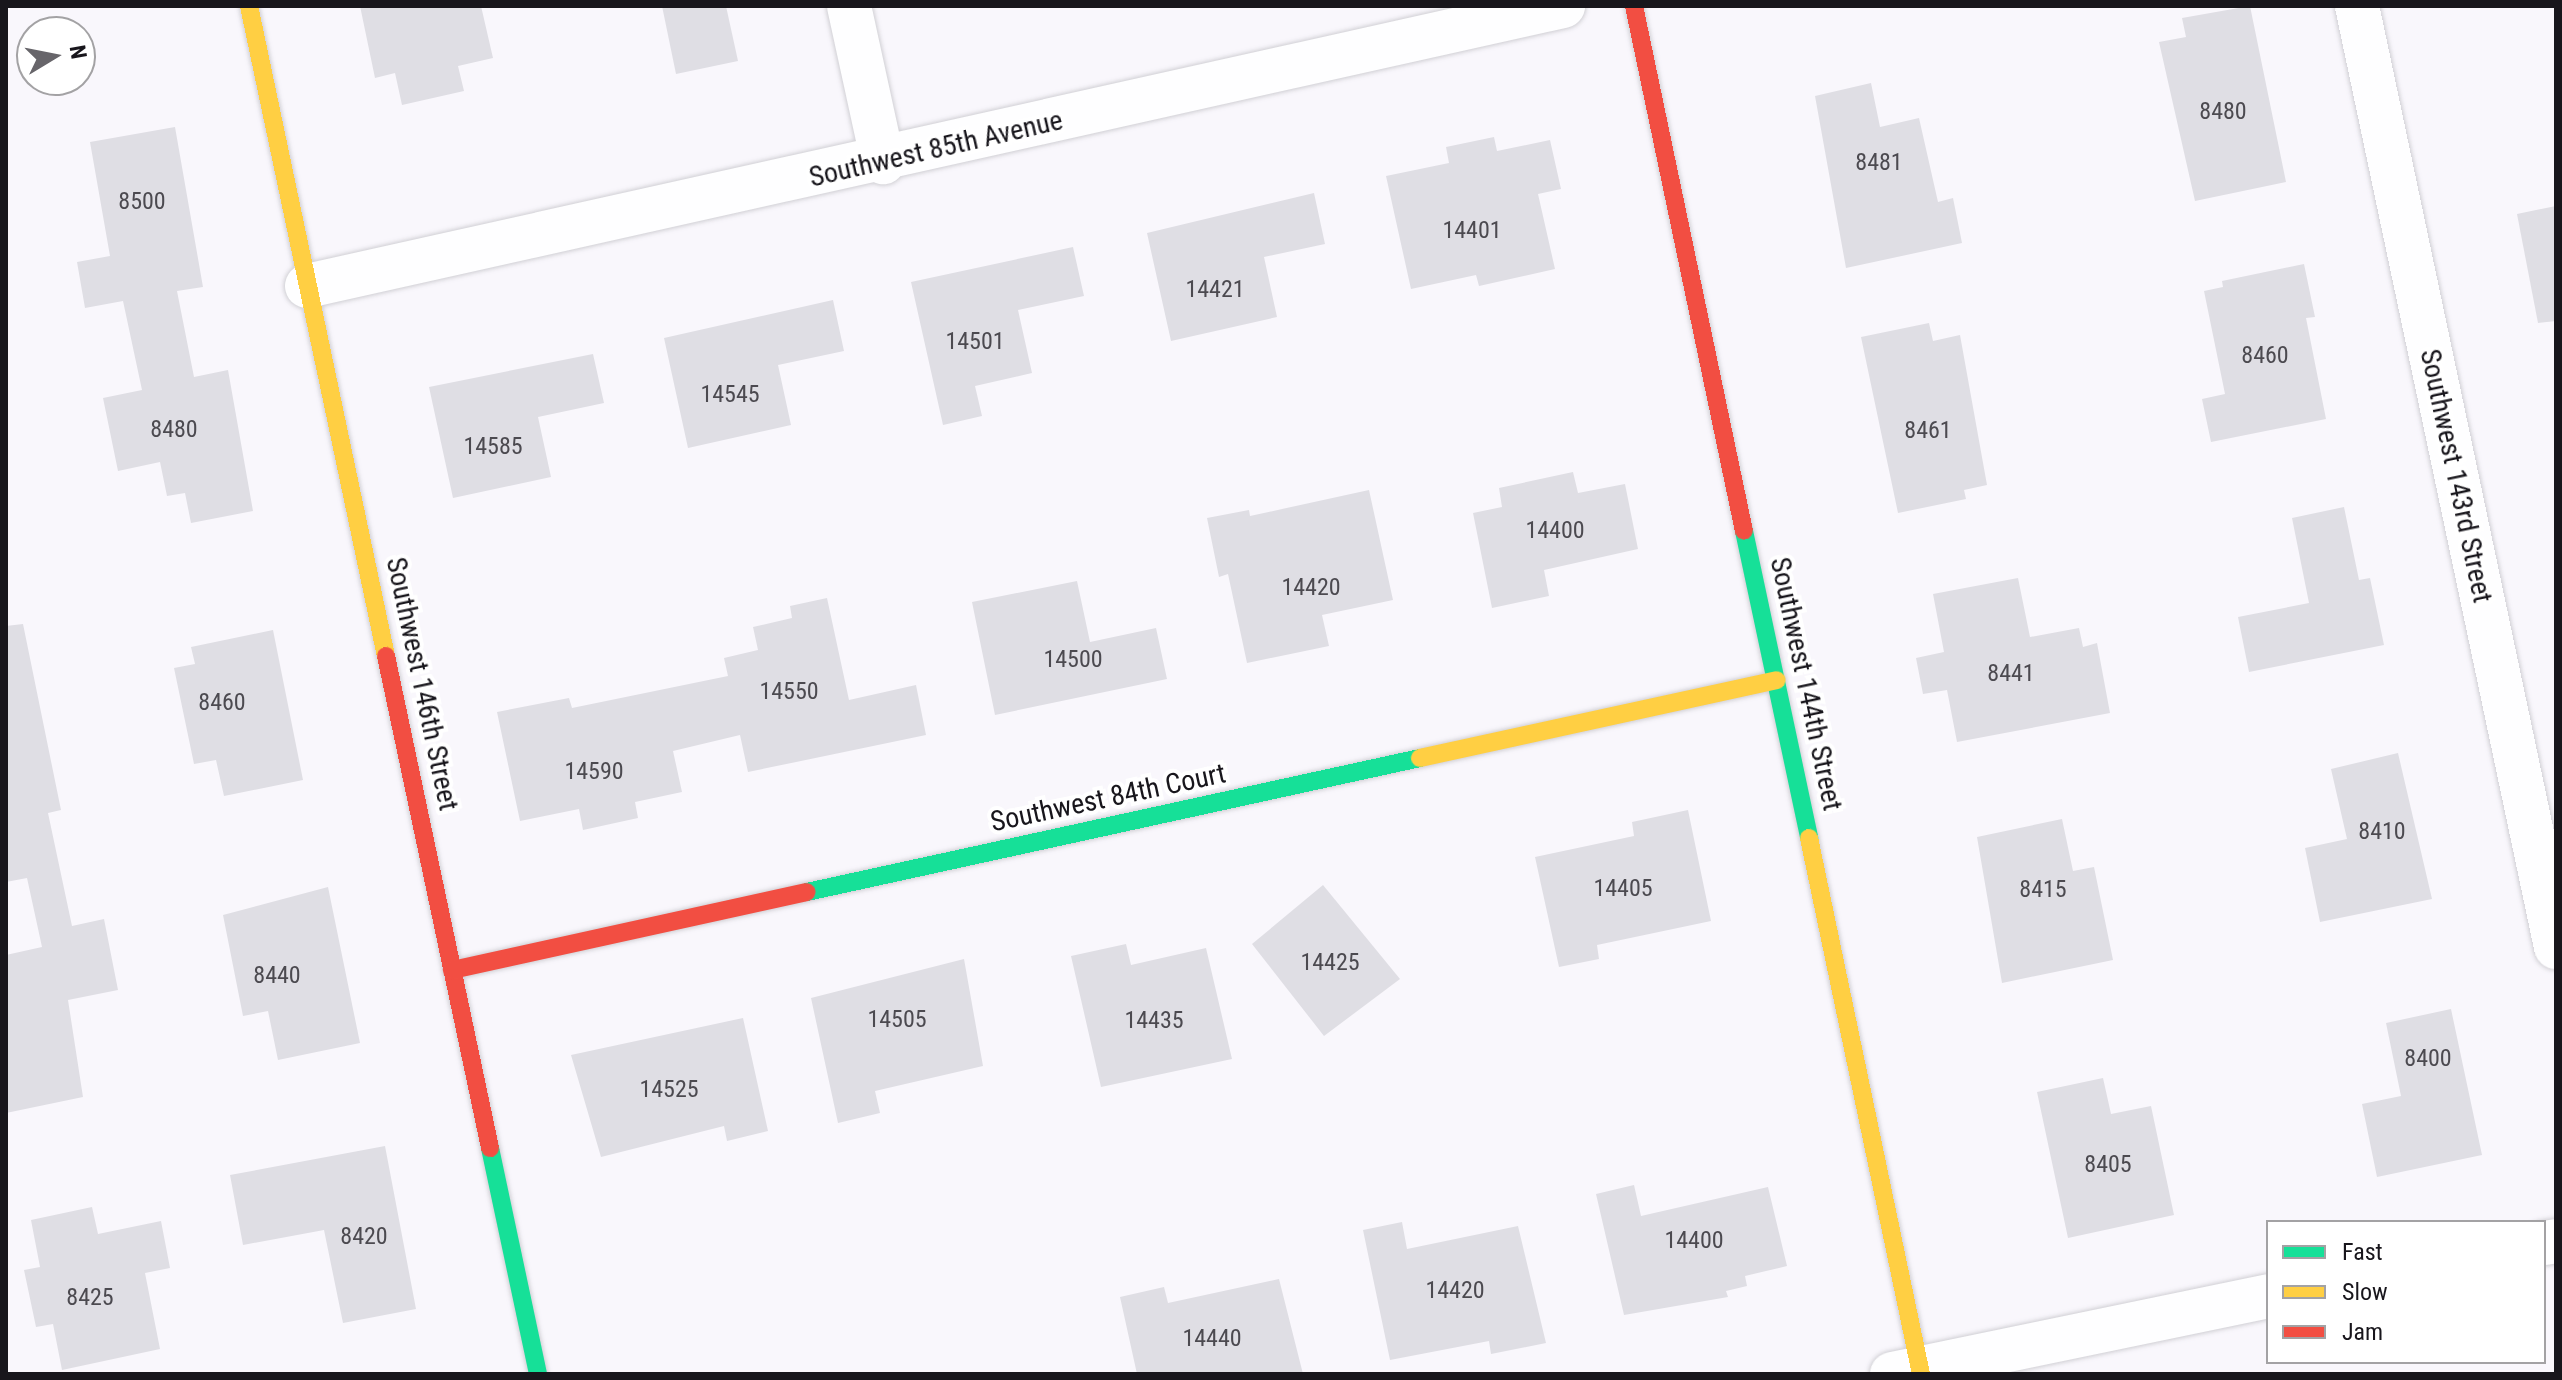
<!DOCTYPE html>
<html>
<head>
<meta charset="utf-8">
<style>
	body { margin:0 }
	#map { position:relative; width:2562px; height:1380px; overflow:hidden; background:#f9f7fc; font-family:"Roboto Condensed",sans-serif }
	div>[style] { position:absolute }
	.building>* { inset:0; background:#dfdee4 }
	.roads { filter:drop-shadow(0 0 2px #d1d0d5) drop-shadow(0 0 2px #d1d0d5) }
	.street>* { height:44px; margin:-22px; padding:0 22px; transform-origin:22px; border-radius:22px; background:#fefeff }
	.fast>* { height:18px; margin:-9px; padding:0 9px; transform-origin:9px; border-radius:9px; background:#16e098 }
	.slow>* { height:18px; margin:-9px; padding:0 9px; transform-origin:9px; border-radius:9px; background:#ffcf43 }
	.jam>* { height:18px; margin:-9px; padding:0 9px; transform-origin:9px; border-radius:9px; background:#f24e42 }
	span { translate:-50% -50%; white-space:nowrap; text-align:center; line-height:1.15; -webkit-text-stroke:8px #fff; paint-order:stroke }
	.number-label { font-size:24px; color:#4c4a50 }
	.number-label span { -webkit-text-stroke-width:0 }
	.street-label { font-size:28px; color:#18161c }
	.frame { position:absolute; inset:0; border:8px solid #18161c; pointer-events:none }
	.legend { position:absolute; left:2266px; top:1220px; width:280px; height:144px; box-sizing:border-box; background:#fff; border:2px solid #a3a2a4; margin:0; padding:10px 14px; list-style:none; font-size:24px; color:#18161c }
	.legend li { display:flex; align-items:center; gap:16px; height:40px }
	.legend b { width:40px; border:2px solid #a3a2a4 }
	.north { position:absolute; left:16px; top:16px; width:80px; height:80px; box-sizing:border-box; background:#fff; border:2px solid #a3a2a4; border-radius:50%; rotate:80deg; font-size:22px; font-weight:700; line-height:32px; text-align:center; color:#18161c }
	.north::after { content:''; display:block; margin:auto; width:28px; height:36px; background:#67656a; clip-path:polygon(50% 0,100% 100%,50% 72%,0 100%) }
</style>
</head>
<body>
<div id="map">
	<div class="building">
		<div style="clip-path:polygon(360px 6px,481px 6px,493px 58px,458px 66px,464px 91px,402px 105px,395px 73px,375px 78px)"></div>
		<div style="clip-path:polygon(662px 6px,726px 6px,738px 61px,676px 74px)"></div>
		<div style="clip-path:polygon(2250px 6px,2286px 182px,2195px 201px,2159px 42px,2186px 37px,2182px 18px)"></div>
		<div style="clip-path:polygon(1871px 83px,1880px 127px,1919px 118px,1938px 202px,1953px 198px,1962px 243px,1846px 268px,1815px 96px)"></div>
		<div style="clip-path:polygon(175px 127px,203px 287px,177px 291px,194px 377px,228px 370px,253px 511px,191px 523px,185px 493px,167px 496px,160px 462px,118px 471px,103px 398px,142px 390px,123px 301px,85px 308px,77px 262px,110px 256px,90px 142px)"></div>
		<div style="clip-path:polygon(1494px 137px,1497px 151px,1550px 140px,1561px 189px,1538px 194px,1555px 269px,1479px 286px,1476px 275px,1411px 289px,1386px 176px,1449px 163px,1446px 147px)"></div>
		<div style="clip-path:polygon(1314px 193px,1325px 244px,1264px 257px,1277px 317px,1171px 341px,1147px 233px)"></div>
		<div style="clip-path:polygon(2556px 206px,2556px 321px,2538px 323px,2517px 214px)"></div>
		<div style="clip-path:polygon(1073px 247px,1084px 296px,1018px 310px,1032px 373px,975px 386px,982px 416px,943px 425px,911px 282px)"></div>
		<div style="clip-path:polygon(2304px 264px,2315px 317px,2306px 318px,2326px 419px,2211px 442px,2202px 399px,2225px 394px,2204px 291px,2223px 287px,2222px 281px)"></div>
		<div style="clip-path:polygon(833px 300px,844px 351px,778px 365px,791px 425px,688px 448px,664px 338px)"></div>
		<div style="clip-path:polygon(1929px 323px,1933px 341px,1960px 335px,1987px 485px,1964px 490px,1966px 499px,1898px 513px,1861px 337px)"></div>
		<div style="clip-path:polygon(593px 354px,604px 403px,538px 417px,551px 477px,453px 498px,429px 387px)"></div>
		<div style="clip-path:polygon(1573px 472px,1578px 493px,1625px 484px,1638px 549px,1544px 570px,1549px 596px,1492px 608px,1473px 513px,1502px 507px,1499px 488px)"></div>
		<div style="clip-path:polygon(1369px 490px,1393px 600px,1322px 615px,1329px 646px,1247px 663px,1228px 574px,1219px 577px,1207px 518px,1249px 510px,1250px 516px)"></div>
		<div style="clip-path:polygon(2344px 507px,2359px 580px,2370px 578px,2384px 645px,2249px 672px,2238px 617px,2309px 603px,2292px 518px)"></div>
		<div style="clip-path:polygon(2018px 578px,2030px 637px,2079px 628px,2083px 647px,2097px 643px,2110px 713px,1957px 742px,1947px 690px,1923px 694px,1916px 658px,1944px 652px,1933px 594px)"></div>
		<div style="clip-path:polygon(1077px 581px,1090px 642px,1156px 628px,1167px 679px,995px 715px,972px 602px)"></div>
		<div style="clip-path:polygon(827px 598px,849px 700px,916px 685px,926px 735px,748px 772px,740px 735px,673px 751px,682px 792px,635px 802px,638px 818px,583px 830px,579px 809px,520px 821px,497px 712px,569px 698px,572px 708px,728px 676px,724px 658px,758px 650px,753px 627px,792px 618px,790px 606px)"></div>
		<div style="clip-path:polygon(23px 624px,61px 810px,48px 813px,72px 926px,104px 919px,118px 990px,68px 1000px,83px 1097px,6px 1113px,6px 955px,42px 947px,27px 878px,6px 882px,6px 626px)"></div>
		<div style="clip-path:polygon(273px 630px,303px 780px,224px 796px,216px 760px,194px 764px,174px 668px,195px 664px,191px 647px)"></div>
		<div style="clip-path:polygon(2398px 753px,2432px 899px,2320px 922px,2305px 848px,2347px 839px,2331px 769px)"></div>
		<div style="clip-path:polygon(1688px 810px,1711px 921px,1597px 945px,1599px 959px,1559px 967px,1535px 857px,1634px 836px,1632px 822px)"></div>
		<div style="clip-path:polygon(2062px 819px,2073px 871px,2094px 867px,2113px 960px,2002px 983px,1977px 837px)"></div>
		<div style="clip-path:polygon(1323px 885px,1400px 979px,1324px 1036px,1252px 944px)"></div>
		<div style="clip-path:polygon(328px 887px,360px 1043px,278px 1060px,268px 1011px,243px 1016px,223px 915px)"></div>
		<div style="clip-path:polygon(1126px 944px,1131px 965px,1206px 948px,1232px 1059px,1101px 1087px,1071px 956px)"></div>
		<div style="clip-path:polygon(964px 959px,983px 1066px,875px 1091px,880px 1113px,838px 1123px,811px 998px)"></div>
		<div style="clip-path:polygon(2451px 1009px,2482px 1155px,2377px 1177px,2362px 1104px,2401px 1096px,2386px 1023px)"></div>
		<div style="clip-path:polygon(743px 1018px,768px 1131px,727px 1141px,724px 1126px,601px 1157px,571px 1055px)"></div>
		<div style="clip-path:polygon(2103px 1078px,2111px 1114px,2151px 1106px,2174px 1215px,2068px 1238px,2037px 1092px)"></div>
		<div style="clip-path:polygon(385px 1146px,416px 1309px,343px 1323px,324px 1230px,243px 1245px,230px 1175px)"></div>
		<div style="clip-path:polygon(1634px 1185px,1641px 1216px,1768px 1187px,1787px 1266px,1745px 1276px,1747px 1286px,1726px 1291px,1728px 1297px,1624px 1315px,1596px 1194px)"></div>
		<div style="clip-path:polygon(92px 1207px,98px 1234px,161px 1221px,170px 1268px,145px 1273px,160px 1349px,62px 1370px,53px 1324px,36px 1327px,24px 1270px,40px 1267px,31px 1220px)"></div>
		<div style="clip-path:polygon(1402px 1222px,1407px 1249px,1518px 1226px,1546px 1343px,1491px 1354px,1489px 1341px,1390px 1360px,1363px 1230px)"></div>
		<div style="clip-path:polygon(1279px 1279px,1303px 1374px,1137px 1374px,1120px 1297px,1164px 1287px,1168px 1303px)"></div>
	</div>
	<div class="roads">
		<div class="street">
			<div style="left:849px;top:6px;width:160px;rotate:77.7deg"></div>
			<div style="left:2357px;top:6px;width:962px;rotate:78.06deg"></div>
			<div style="left:307px;top:286px;width:1287px;rotate:-12.57deg"></div>
			<div style="left:2544px;top:1243px;width:12px;rotate:-9deg"></div>
			<div style="left:1892px;top:1374px;width:384px;rotate:-11.7deg"></div>
		</div>
		<div class="fast">
			<div style="left:1744px;top:531px;width:314px;rotate:78deg"></div>
			<div style="left:807px;top:892px;width:627px;rotate:-12.33deg"></div>
			<div style="left:490px;top:1148px;width:231px;rotate:78deg"></div>
		</div>
		<div class="slow">
			<div style="left:249px;top:6px;width:664px;rotate:78.1deg"></div>
			<div style="left:1420px;top:758px;width:365px;rotate:-12.3deg"></div>
			<div style="left:1809px;top:838px;width:548px;rotate:78.2deg"></div>
		</div>
		<div class="jam">
			<div style="left:1634px;top:6px;width:536px;rotate:78.17deg"></div>
			<div style="left:386px;top:656px;width:503px;rotate:78.06deg"></div>
			<div style="left:452px;top:970px;width:363px;rotate:-12.4deg"></div>
		</div>
	</div>
	<div class="number-label">
		<span style="left:2223px;top:112px">8480</span>
		<span style="left:1879px;top:163px">8481</span>
		<span style="left:142px;top:202px">8500</span>
		<span style="left:1472px;top:231px">14401</span>
		<span style="left:1215px;top:290px">14421</span>
		<span style="left:975px;top:342px">14501</span>
		<span style="left:2265px;top:356px">8460</span>
		<span style="left:730px;top:395px">14545</span>
		<span style="left:174px;top:430px">8480</span>
		<span style="left:1928px;top:431px">8461</span>
		<span style="left:493px;top:447px">14585</span>
		<span style="left:1555px;top:531px">14400</span>
		<span style="left:1311px;top:588px">14420</span>
		<span style="left:1073px;top:660px">14500</span>
		<span style="left:2011px;top:674px">8441</span>
		<span style="left:789px;top:692px">14550</span>
		<span style="left:222px;top:703px">8460</span>
		<span style="left:594px;top:772px">14590</span>
		<span style="left:2382px;top:832px">8410</span>
		<span style="left:1623px;top:889px">14405</span>
		<span style="left:2043px;top:890px">8415</span>
		<span style="left:1330px;top:963px">14425</span>
		<span style="left:277px;top:976px">8440</span>
		<span style="left:897px;top:1020px">14505</span>
		<span style="left:1154px;top:1021px">14435</span>
		<span style="left:2428px;top:1059px">8400</span>
		<span style="left:669px;top:1090px">14525</span>
		<span style="left:2108px;top:1165px">8405</span>
		<span style="left:364px;top:1237px">8420</span>
		<span style="left:1694px;top:1241px">14400</span>
		<span style="left:1455px;top:1291px">14420</span>
		<span style="left:90px;top:1298px">8425</span>
		<span style="left:1212px;top:1339px">14440</span>
	</div>
	<div class="street-label">
		<span style="left:936px;top:149px;rotate:-13deg">Southwest 85th Avenue</span>
		<span style="left:2456px;top:476px;rotate:78deg">Southwest 143rd Street</span>
		<span style="left:422px;top:684px;rotate:78deg">Southwest 146th Street</span>
		<span style="left:1806px;top:684px;rotate:78deg">Southwest 144th Street</span>
		<span style="left:1108px;top:798px;rotate:-12deg">Southwest 84th Court</span>
	</div>
	<div class="frame"></div>
	<ul class="legend">
	<li><b style="height:10px;background:#16e098"></b>Fast</li>
	<li><b style="height:10px;background:#ffcf43"></b>Slow</li>
	<li><b style="height:10px;background:#f24e42"></b>Jam</li>
	</ul>
	<div class="north">N</div>
</div>
</body>
</html>
